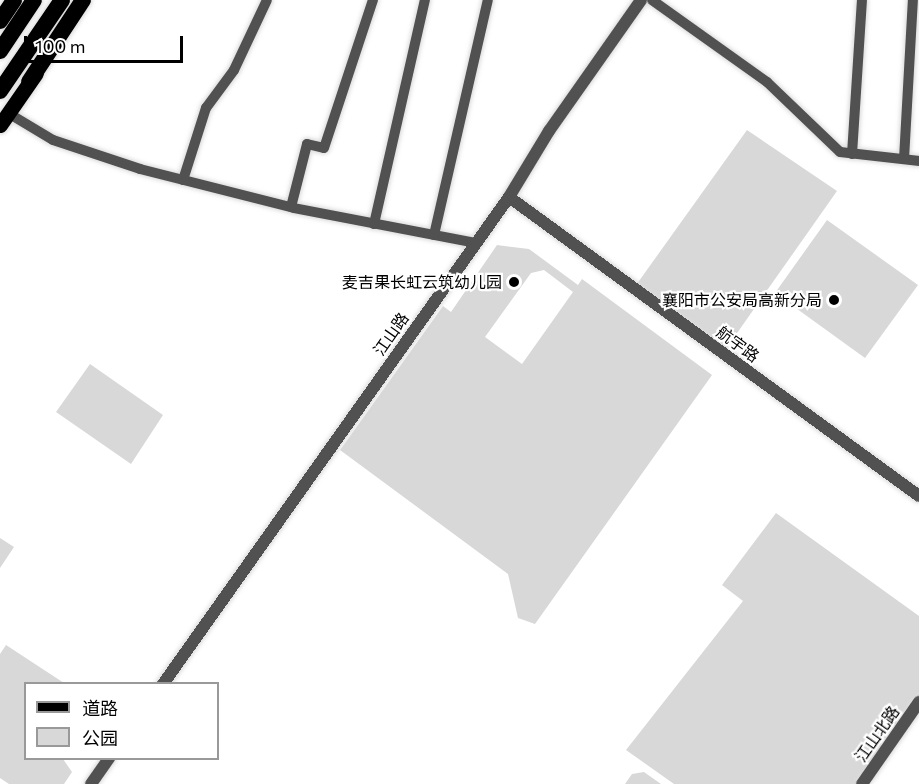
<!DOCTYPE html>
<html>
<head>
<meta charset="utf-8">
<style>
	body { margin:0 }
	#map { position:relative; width:919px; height:784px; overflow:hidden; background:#fff; font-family:Commissioner,"Noto Sans SC",sans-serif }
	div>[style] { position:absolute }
	.green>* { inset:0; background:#d8d8d8 }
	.roads { filter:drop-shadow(0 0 2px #dbdbdb) drop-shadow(0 0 2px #dbdbdb) }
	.minor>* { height:10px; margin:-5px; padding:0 5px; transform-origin:5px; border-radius:5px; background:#515151 }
	.tertiary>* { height:12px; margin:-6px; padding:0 6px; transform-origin:6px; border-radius:6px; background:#515151 }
	.primary>* { height:15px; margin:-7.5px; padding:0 7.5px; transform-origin:7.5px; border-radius:7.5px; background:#000 }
	.trunk>* { height:16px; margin:-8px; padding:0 8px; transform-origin:8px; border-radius:8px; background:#000 }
	.dots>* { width:16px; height:16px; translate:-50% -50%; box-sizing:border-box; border:3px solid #fff; border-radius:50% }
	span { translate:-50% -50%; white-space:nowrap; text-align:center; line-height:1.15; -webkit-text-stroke:4.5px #fff; paint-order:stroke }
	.poi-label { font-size:16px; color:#000 }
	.right { translate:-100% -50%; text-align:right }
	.street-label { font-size:16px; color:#000 }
	.legend { position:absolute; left:24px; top:682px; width:195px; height:78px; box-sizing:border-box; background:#fff; border:2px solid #999; margin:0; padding:8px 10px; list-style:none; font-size:18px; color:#000 }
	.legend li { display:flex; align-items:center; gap:12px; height:30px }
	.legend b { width:30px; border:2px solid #999 }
	.scale { position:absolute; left:24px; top:36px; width:159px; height:27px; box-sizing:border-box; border:3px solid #000; border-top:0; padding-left:8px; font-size:18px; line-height:21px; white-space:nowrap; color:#000; -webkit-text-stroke:4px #fff; paint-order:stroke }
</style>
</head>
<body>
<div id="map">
	<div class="green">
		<div style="clip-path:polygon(747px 130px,837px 191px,723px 353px,634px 288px)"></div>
		<div style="clip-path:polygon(827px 220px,918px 285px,865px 358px,775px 293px)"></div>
		<div style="clip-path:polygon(evenodd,497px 245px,529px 249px,578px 285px,582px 279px,712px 375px,535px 624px,518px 618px,508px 574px,340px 450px,443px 306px,451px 312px,497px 245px,544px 270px,573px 292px,522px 364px,485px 337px,531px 273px,544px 270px)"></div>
		<div style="clip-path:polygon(90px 364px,163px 415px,131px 464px,56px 412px)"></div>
		<div style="clip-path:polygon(776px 513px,919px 616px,919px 702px,862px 784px,674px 784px,626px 750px,743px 601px,722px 585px)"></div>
		<div style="clip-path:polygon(0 538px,14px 547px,0 568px)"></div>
		<div style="clip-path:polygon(6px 645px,64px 683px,26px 684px,26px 758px,63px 759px,72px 772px,64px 784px,9px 784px,0 778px,0 654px)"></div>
		<div style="clip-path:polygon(644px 772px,661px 784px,625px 784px,632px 774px)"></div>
	</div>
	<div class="roads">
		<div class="minor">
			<div style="left:652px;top:0;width:141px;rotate:35.5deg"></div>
			<div style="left:767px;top:82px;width:101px;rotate:43.8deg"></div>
			<div style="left:840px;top:152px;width:80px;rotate:6.5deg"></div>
			<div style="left:8px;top:113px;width:52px;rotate:31deg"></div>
			<div style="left:53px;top:140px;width:92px;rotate:18.4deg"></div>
			<div style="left:140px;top:169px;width:159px;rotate:14.2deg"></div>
			<div style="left:294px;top:208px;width:185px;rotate:10.9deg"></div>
			<div style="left:852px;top:154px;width:154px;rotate:-86.3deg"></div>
			<div style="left:904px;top:159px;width:159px;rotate:-86.8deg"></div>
			<div style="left:183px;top:180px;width:76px;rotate:-72.3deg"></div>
			<div style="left:206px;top:108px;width:47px;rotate:-53.6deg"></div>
			<div style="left:234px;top:70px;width:77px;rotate:-64.8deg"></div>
			<div style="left:291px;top:207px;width:65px;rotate:-75.7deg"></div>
			<div style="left:307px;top:144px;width:17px;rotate:13deg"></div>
			<div style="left:324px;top:148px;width:156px;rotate:-71.7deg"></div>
			<div style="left:374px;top:224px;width:230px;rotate:-77.2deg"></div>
			<div style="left:434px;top:235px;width:241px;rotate:-77.1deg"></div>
		</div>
		<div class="tertiary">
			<div style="left:509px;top:197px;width:507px;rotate:36.1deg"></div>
			<div style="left:163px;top:684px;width:597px;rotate:-54.61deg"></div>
			<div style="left:509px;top:197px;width:77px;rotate:-58.8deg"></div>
			<div style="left:549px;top:131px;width:160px;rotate:-54.9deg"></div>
			<div style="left:91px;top:784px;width:32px;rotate:-55deg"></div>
			<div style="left:862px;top:784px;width:100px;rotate:-55.2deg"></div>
		</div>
		<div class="primary">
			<div style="left:0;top:125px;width:63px;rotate:-55.3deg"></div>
		</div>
		<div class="trunk">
			<div style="left:0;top:21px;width:25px;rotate:-56deg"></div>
			<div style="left:0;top:51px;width:61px;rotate:-56.3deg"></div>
			<div style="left:29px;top:82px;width:98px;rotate:-56.6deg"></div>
			<div style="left:0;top:91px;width:110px;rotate:-55.7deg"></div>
		</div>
	</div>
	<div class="dots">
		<div style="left:514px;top:282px;background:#000"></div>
		<div style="left:834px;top:300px;background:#000"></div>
	</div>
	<div class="poi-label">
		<span class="right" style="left:502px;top:282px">麦吉果长虹云筑幼儿园</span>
		<span class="right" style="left:822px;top:300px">襄阳市公安局高新分局</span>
	</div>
	<div class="street-label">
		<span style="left:391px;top:334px;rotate:-55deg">江山路</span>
		<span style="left:738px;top:344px;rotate:36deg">航宇路</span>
		<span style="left:877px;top:734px;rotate:-55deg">江山北路</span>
	</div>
	<ul class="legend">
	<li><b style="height:8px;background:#000"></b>道路</li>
	<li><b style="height:16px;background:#d8d8d8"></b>公园</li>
	</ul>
	<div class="scale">100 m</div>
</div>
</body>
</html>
